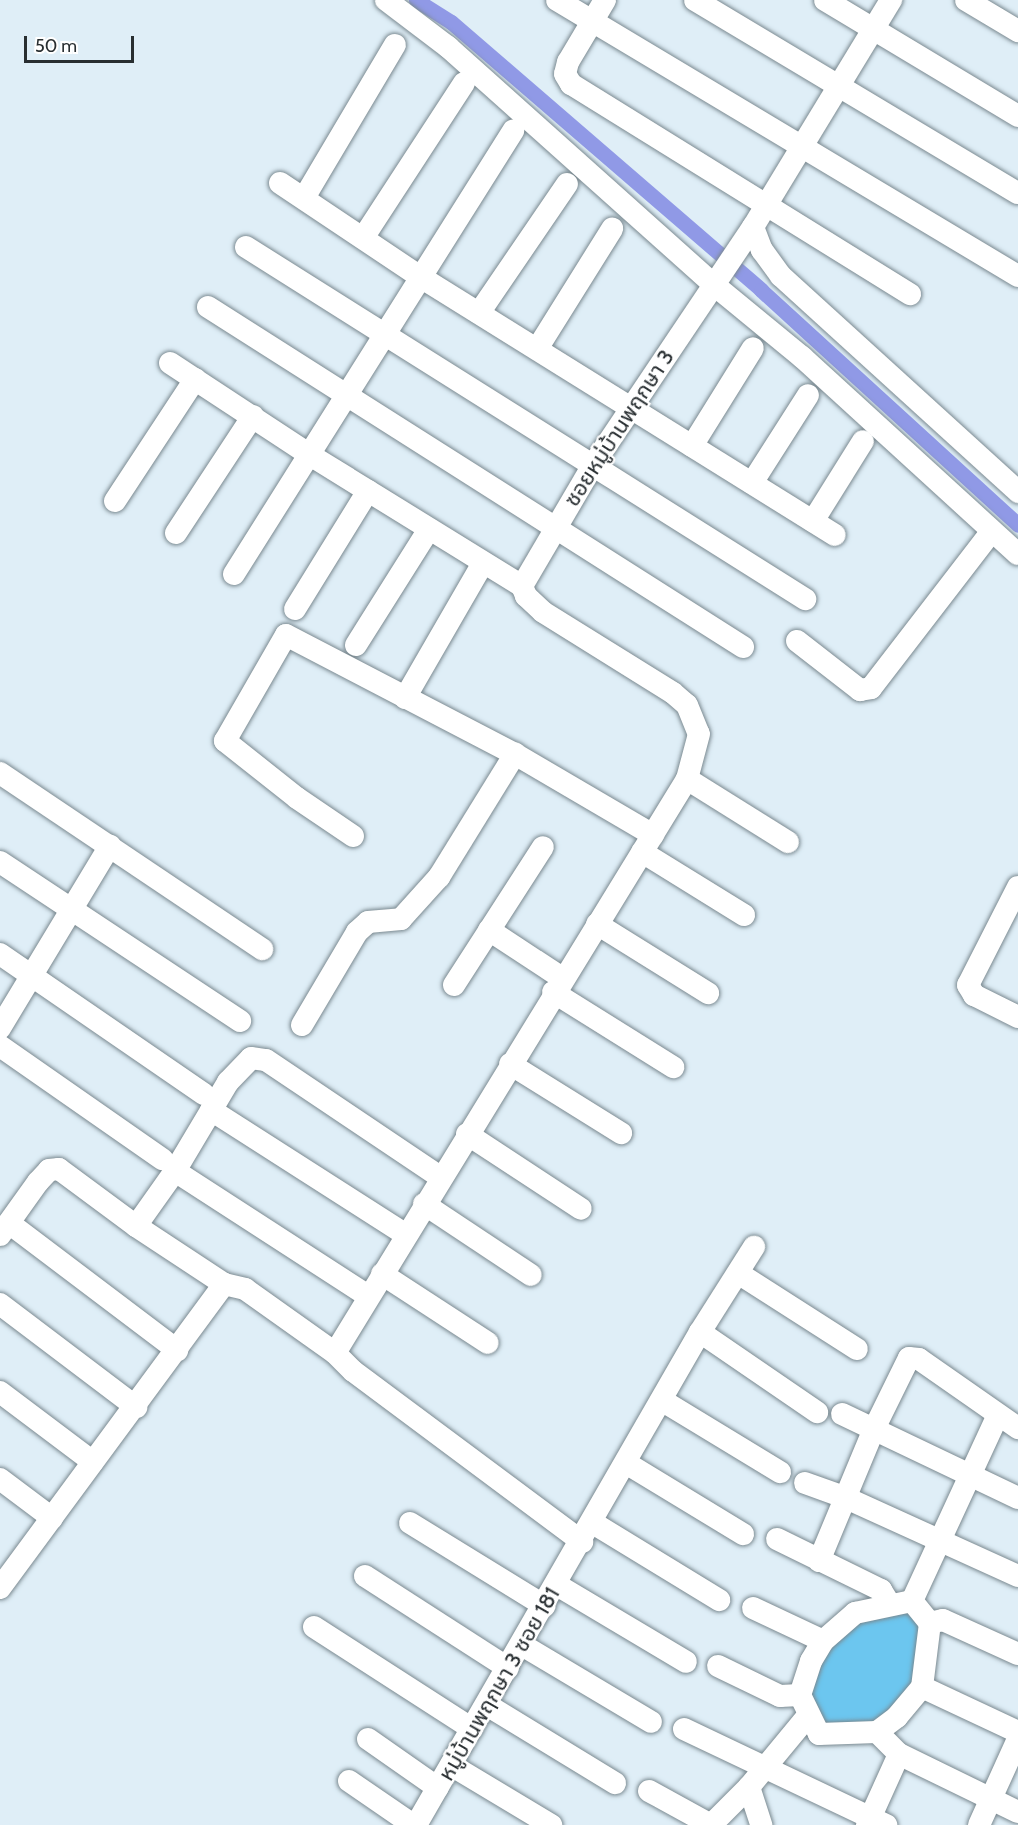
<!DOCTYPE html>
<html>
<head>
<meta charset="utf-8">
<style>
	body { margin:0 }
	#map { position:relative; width:1018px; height:1825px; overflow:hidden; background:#dfeef7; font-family:Cabin,"Noto Sans Thai",sans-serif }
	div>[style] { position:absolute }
	.green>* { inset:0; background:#6cc6ef }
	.canal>* { height:15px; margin:-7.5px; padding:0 7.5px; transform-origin:7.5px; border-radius:7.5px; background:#9099e6 }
	.roads { filter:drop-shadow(0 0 2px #7a8990) drop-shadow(0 0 2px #7a8990) }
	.minor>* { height:22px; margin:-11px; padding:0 11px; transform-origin:11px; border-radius:11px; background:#fff }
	span { translate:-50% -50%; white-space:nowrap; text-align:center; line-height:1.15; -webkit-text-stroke:4.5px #fff; paint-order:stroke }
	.street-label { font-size:22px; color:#282e31 }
	.scale { position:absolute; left:24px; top:36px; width:110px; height:27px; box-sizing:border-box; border:3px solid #282e31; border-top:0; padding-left:8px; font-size:18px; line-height:21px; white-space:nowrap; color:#282e31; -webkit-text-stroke:4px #fff; paint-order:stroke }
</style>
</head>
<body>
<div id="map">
	<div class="green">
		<div style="clip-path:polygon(912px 1601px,930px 1623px,922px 1687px,877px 1732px,819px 1734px,800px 1695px,855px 1613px)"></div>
	</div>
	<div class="canal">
		<div style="left:416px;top:0;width:41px;rotate:32.2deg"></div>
		<div style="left:451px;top:22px;width:410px;rotate:40.8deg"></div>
		<div style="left:761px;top:290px;width:348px;rotate:42.4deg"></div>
	</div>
	<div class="roads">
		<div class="minor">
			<div style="left:386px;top:0;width:78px;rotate:37.2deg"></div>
			<div style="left:448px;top:47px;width:356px;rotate:41.8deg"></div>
			<div style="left:713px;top:284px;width:115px;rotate:39.4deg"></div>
			<div style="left:802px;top:357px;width:292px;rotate:42.4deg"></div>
			<div style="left:557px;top:0;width:537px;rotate:30.91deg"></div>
			<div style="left:605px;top:0;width:72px;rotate:120.8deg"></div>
			<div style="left:568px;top:62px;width:12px;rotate:104deg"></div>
			<div style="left:565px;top:74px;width:12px;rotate:59deg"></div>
			<div style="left:571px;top:84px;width:399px;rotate:31.8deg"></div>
			<div style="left:695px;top:0;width:376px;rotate:30.9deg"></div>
			<div style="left:825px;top:0;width:225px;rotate:31deg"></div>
			<div style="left:966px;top:0;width:61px;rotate:30.8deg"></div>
			<div style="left:280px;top:183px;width:171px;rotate:33.8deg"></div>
			<div style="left:422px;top:278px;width:486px;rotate:31.9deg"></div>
			<div style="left:304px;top:198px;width:178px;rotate:-59.3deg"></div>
			<div style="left:753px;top:227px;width:25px;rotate:69deg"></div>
			<div style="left:762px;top:250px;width:32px;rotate:54deg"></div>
			<div style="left:781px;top:276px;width:321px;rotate:42.3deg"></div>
			<div style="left:363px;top:238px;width:185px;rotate:-56.9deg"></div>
			<div style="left:246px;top:247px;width:661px;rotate:32.2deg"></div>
			<div style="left:208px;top:307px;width:634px;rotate:32.44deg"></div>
			<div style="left:479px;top:313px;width:156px;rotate:-55.7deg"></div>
			<div style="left:537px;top:349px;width:142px;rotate:-58deg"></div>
			<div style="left:170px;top:363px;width:168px;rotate:33.3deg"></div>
			<div style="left:310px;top:455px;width:249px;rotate:31.7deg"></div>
			<div style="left:522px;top:586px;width:11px;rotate:68deg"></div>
			<div style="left:526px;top:596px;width:23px;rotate:43deg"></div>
			<div style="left:543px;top:612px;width:153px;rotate:31.9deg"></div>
			<div style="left:673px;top:693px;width:18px;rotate:41deg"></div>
			<div style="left:687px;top:705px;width:31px;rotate:68deg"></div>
			<div style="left:699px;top:734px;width:47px;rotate:104.9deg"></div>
			<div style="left:687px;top:779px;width:673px;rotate:121.52deg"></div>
			<div style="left:692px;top:446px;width:115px;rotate:-58.1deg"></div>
			<div style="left:752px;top:483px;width:104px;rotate:-57.5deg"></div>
			<div style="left:115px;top:501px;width:146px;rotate:-56.7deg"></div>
			<div style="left:813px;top:521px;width:94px;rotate:-58deg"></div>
			<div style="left:176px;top:533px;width:140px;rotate:-56.7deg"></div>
			<div style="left:234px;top:574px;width:524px;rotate:-57.8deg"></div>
			<div style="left:522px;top:586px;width:140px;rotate:-59.6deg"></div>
			<div style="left:593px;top:465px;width:287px;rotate:-56.1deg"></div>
			<div style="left:753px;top:227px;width:266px;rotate:-58.7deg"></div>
			<div style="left:295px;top:609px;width:139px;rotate:-58.3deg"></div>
			<div style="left:797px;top:641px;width:80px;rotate:37.9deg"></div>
			<div style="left:860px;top:690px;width:11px;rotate:-10deg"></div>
			<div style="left:871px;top:688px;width:198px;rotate:-52.4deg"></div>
			<div style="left:356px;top:645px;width:137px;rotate:-57.8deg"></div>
			<div style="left:405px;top:698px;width:156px;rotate:-60deg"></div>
			<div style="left:0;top:773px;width:316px;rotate:33.9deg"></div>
			<div style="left:687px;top:779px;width:119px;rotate:32deg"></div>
			<div style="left:353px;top:836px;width:68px;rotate:-145.8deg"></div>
			<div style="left:297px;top:798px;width:92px;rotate:-141.6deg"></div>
			<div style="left:225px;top:741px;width:122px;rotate:-60.1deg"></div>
			<div style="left:286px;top:635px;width:258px;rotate:27.5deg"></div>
			<div style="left:515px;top:754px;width:160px;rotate:30.4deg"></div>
			<div style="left:642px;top:852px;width:120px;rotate:31.7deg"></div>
			<div style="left:0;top:862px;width:288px;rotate:33.5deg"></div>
			<div style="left:1018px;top:887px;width:110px;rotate:117deg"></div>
			<div style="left:968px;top:985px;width:12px;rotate:59deg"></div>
			<div style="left:974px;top:995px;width:49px;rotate:26.6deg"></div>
			<div style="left:597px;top:924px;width:131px;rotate:31.9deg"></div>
			<div style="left:489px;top:930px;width:87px;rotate:33.3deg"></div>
			<div style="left:0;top:954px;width:247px;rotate:34.5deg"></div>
			<div style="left:454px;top:985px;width:164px;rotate:-57.2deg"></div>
			<div style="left:553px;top:992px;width:142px;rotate:32deg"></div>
			<div style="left:302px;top:1025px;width:108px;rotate:-59.4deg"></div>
			<div style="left:357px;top:932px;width:15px;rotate:-42deg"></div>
			<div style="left:368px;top:922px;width:33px;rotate:-5deg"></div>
			<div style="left:401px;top:919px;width:57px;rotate:-47.9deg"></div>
			<div style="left:439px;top:877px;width:145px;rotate:-58.3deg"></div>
			<div style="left:0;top:1028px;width:213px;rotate:-58.9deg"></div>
			<div style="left:0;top:1046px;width:198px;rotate:34.9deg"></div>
			<div style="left:510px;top:1064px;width:131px;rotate:31.9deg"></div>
			<div style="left:211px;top:1110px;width:230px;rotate:32.6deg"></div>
			<div style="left:467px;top:1134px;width:136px;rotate:33.3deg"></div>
			<div style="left:175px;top:1171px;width:230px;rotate:32.9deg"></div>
			<div style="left:424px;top:1204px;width:128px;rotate:33.6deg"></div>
			<div style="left:9px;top:1223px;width:211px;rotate:37.1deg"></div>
			<div style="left:136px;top:1226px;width:67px;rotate:-54.7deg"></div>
			<div style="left:175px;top:1171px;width:104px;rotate:-59.2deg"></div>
			<div style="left:228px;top:1082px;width:33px;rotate:-46deg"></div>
			<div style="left:251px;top:1058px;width:15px;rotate:8deg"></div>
			<div style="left:266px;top:1060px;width:210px;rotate:33.9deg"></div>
			<div style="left:0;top:1235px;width:65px;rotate:-54.4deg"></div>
			<div style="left:38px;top:1182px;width:16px;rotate:-47deg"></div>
			<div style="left:49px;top:1170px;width:10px;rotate:-6deg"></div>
			<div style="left:59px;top:1169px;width:96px;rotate:36.5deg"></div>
			<div style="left:136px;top:1226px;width:105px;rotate:33.4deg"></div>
			<div style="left:224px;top:1284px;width:22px;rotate:13deg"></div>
			<div style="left:245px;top:1289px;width:110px;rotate:35.4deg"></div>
			<div style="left:335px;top:1353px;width:25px;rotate:45deg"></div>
			<div style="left:353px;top:1371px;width:286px;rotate:36.7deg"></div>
			<div style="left:738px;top:1273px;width:141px;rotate:32.6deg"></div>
			<div style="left:382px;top:1274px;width:126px;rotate:33.1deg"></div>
			<div style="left:0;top:1304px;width:171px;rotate:37.1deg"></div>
			<div style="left:700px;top:1332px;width:142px;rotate:34.4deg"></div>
			<div style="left:0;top:1392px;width:116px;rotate:37deg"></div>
			<div style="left:663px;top:1401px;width:137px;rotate:31.3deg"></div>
			<div style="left:842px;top:1414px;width:195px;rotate:25.5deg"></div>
			<div style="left:626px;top:1463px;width:137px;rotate:31.3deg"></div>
			<div style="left:0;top:1479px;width:65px;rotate:36.9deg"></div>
			<div style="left:805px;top:1483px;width:41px;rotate:19.7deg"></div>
			<div style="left:844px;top:1497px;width:191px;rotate:24.4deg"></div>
			<div style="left:410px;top:1523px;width:158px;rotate:31.6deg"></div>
			<div style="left:593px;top:1523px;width:148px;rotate:31.4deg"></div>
			<div style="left:777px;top:1539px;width:116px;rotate:26.1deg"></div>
			<div style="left:881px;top:1590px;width:15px;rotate:58deg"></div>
			<div style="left:819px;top:1561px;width:143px;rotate:-67.4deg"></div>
			<div style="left:874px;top:1429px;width:79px;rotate:-63.8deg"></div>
			<div style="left:909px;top:1358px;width:10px;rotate:6deg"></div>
			<div style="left:919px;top:1359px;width:121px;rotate:34.9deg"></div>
			<div style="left:365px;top:1576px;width:170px;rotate:32.8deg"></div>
			<div style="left:557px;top:1585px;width:150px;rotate:30.8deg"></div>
			<div style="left:0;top:1588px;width:378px;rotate:-53.6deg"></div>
			<div style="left:912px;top:1601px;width:28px;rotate:51deg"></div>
			<div style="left:930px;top:1623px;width:64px;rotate:97.1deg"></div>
			<div style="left:922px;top:1687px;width:39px;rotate:130deg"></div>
			<div style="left:897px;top:1717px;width:25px;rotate:143deg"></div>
			<div style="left:877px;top:1732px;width:58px;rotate:178deg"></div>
			<div style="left:819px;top:1734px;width:43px;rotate:-116deg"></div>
			<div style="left:800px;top:1695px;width:36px;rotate:-72deg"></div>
			<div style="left:811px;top:1661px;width:23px;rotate:-59deg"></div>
			<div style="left:823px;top:1641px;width:43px;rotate:-41.2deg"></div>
			<div style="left:855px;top:1613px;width:58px;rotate:-11.9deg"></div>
			<div style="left:912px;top:1601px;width:205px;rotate:-65.2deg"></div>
			<div style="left:753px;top:1608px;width:77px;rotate:25.2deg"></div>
			<div style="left:930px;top:1623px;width:13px;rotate:-13deg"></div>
			<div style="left:943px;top:1620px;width:82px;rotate:24.4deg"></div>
			<div style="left:314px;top:1627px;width:188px;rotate:32.8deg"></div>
			<div style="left:522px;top:1645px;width:150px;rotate:30.8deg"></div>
			<div style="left:718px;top:1666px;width:69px;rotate:25.8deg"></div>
			<div style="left:780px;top:1696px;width:20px;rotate:-3deg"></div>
			<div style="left:922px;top:1687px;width:106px;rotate:25.1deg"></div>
			<div style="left:487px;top:1705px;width:150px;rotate:31.4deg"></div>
			<div style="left:684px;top:1729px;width:224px;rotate:25.4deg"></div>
			<div style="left:877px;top:1732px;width:31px;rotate:45deg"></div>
			<div style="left:899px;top:1754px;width:132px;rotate:26deg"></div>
			<div style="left:368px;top:1739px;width:85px;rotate:35deg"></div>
			<div style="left:451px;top:1765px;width:117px;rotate:31deg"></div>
			<div style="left:349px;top:1781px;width:78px;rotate:34.5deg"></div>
			<div style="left:749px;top:1787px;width:40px;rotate:72deg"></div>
			<div style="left:649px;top:1791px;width:71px;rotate:28.7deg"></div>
			<div style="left:416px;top:1825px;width:569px;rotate:-60.06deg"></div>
			<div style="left:700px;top:1332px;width:101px;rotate:-57.6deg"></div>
			<div style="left:711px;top:1825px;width:54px;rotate:-45deg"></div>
			<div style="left:749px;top:1787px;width:91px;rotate:-50.4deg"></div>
			<div style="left:867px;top:1825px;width:78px;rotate:-65.7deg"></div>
			<div style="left:979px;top:1825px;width:94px;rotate:-65.6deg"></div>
		</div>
	</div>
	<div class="street-label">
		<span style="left:619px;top:428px;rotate:-57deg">ซอยหมู่บ้านพฤกษา 3</span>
		<span style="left:499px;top:1684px;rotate:-60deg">หมู่บ้านพฤกษา 3 ซอย 181</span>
	</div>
	<div class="scale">50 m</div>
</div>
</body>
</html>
